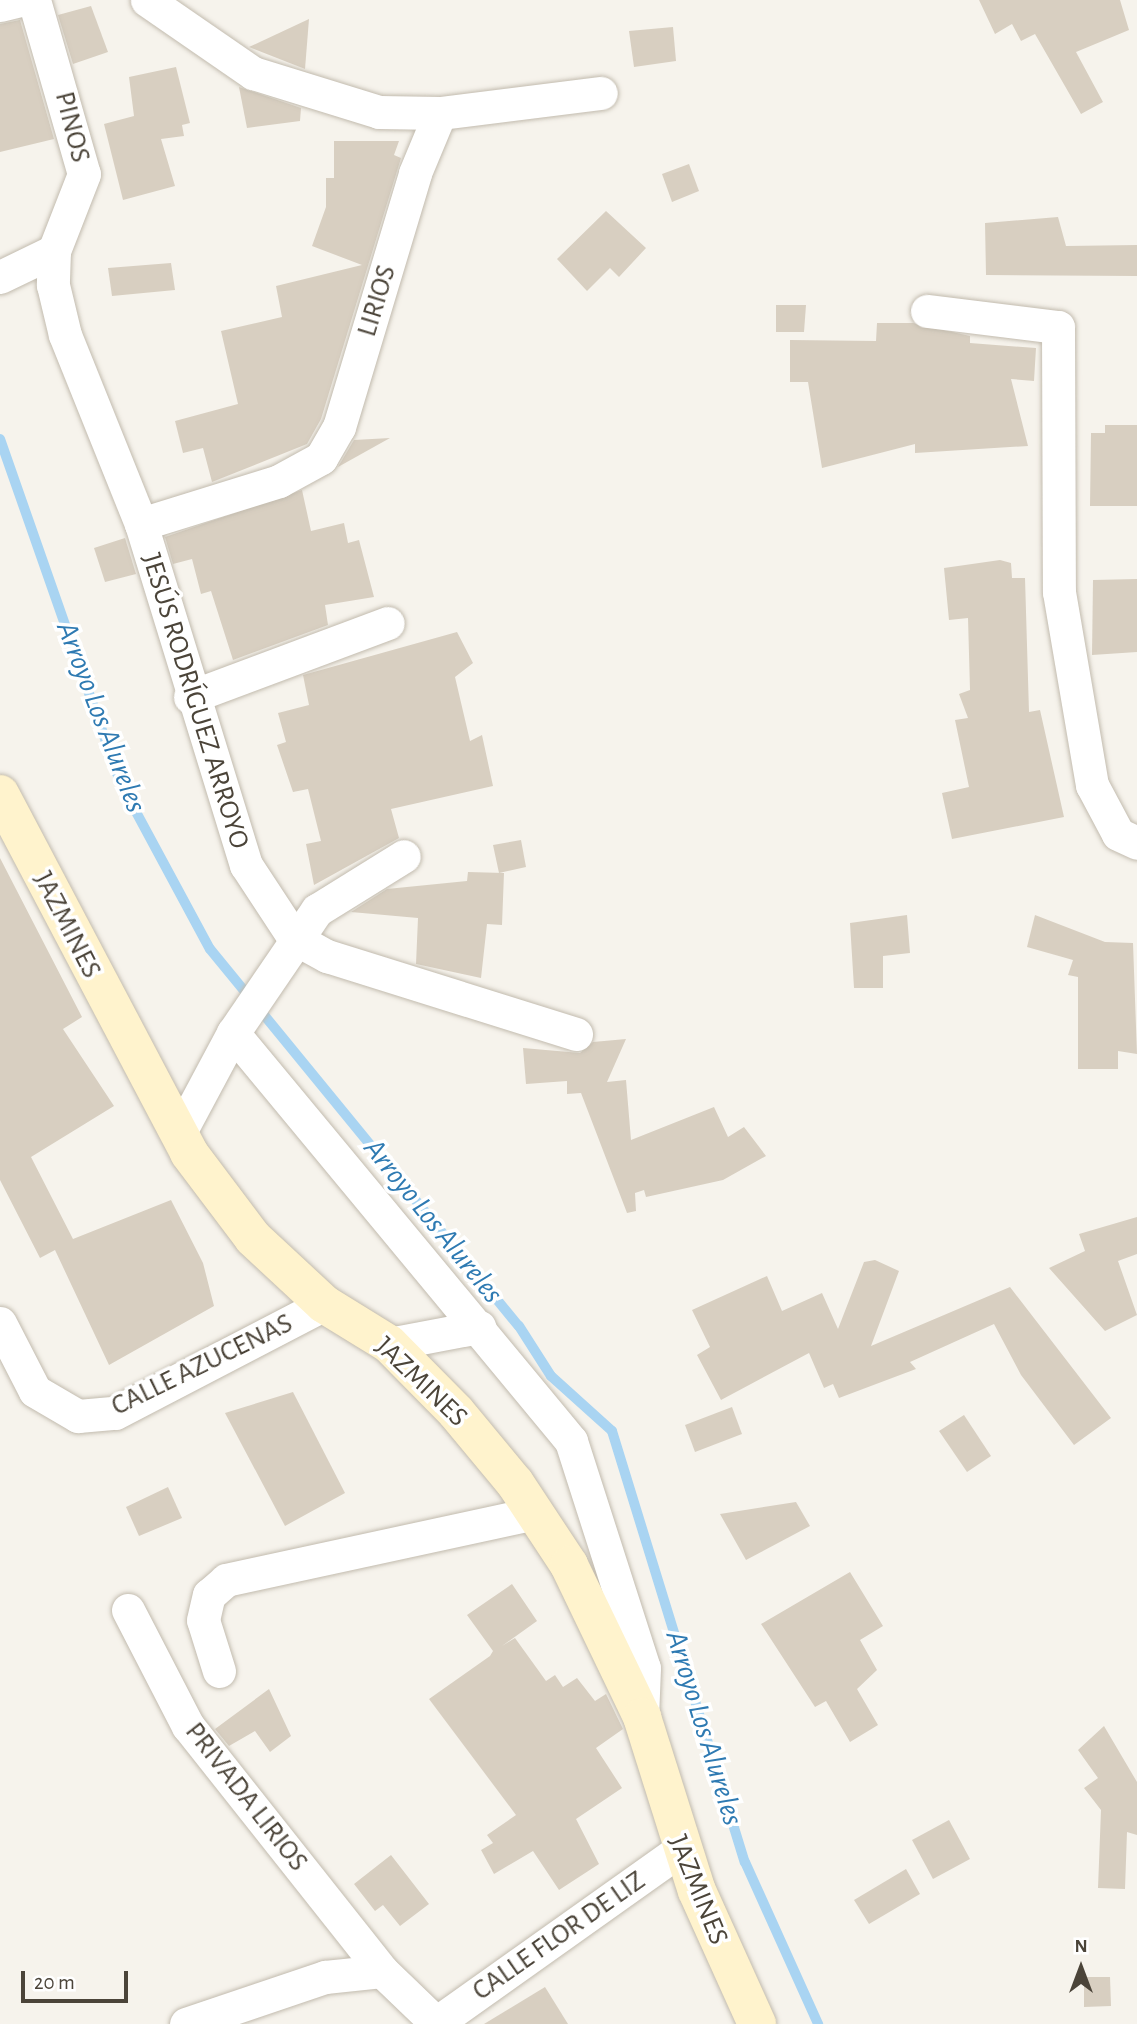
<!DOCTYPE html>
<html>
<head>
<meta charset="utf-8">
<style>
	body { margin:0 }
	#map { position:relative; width:1137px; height:2024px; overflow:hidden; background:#f6f3ec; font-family:"Alegreya Sans",sans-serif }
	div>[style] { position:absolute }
	.stream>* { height:10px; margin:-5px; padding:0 5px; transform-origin:5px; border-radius:5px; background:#a9d4f2 }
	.building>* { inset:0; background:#d8cfc1 }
	.roads { filter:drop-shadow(0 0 2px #c2bbae) drop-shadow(0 0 2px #c2bbae) }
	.minor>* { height:33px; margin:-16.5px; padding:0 16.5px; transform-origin:16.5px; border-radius:16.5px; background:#fff }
	.secondary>* { height:38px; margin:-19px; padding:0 19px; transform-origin:19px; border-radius:19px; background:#fff3cd }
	span { translate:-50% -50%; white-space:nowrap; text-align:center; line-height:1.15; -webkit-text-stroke:7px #fff; paint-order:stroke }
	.street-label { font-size:28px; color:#4b4439 }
	.water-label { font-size:30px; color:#2e7ab2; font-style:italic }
	.north { position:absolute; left:1046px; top:1933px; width:70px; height:70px; -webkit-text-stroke:5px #fff; paint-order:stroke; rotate:0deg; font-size:19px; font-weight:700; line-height:28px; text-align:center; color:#4b4439 }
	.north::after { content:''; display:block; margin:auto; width:24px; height:32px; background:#4b4439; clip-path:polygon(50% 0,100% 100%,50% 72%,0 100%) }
	.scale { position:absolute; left:21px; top:1971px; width:107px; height:32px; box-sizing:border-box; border:4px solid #4b4439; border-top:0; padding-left:9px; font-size:21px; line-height:24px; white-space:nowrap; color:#4b4439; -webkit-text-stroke:5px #fff; paint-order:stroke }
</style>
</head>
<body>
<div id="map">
	<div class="stream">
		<div style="left:0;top:439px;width:366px;rotate:70.7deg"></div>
		<div style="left:121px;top:784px;width:187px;rotate:61.7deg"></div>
		<div style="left:210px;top:949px;width:487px;rotate:50.7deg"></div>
		<div style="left:519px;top:1326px;width:59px;rotate:57.4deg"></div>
		<div style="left:551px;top:1376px;width:82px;rotate:42deg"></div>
		<div style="left:612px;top:1431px;width:451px;rotate:72.9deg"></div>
		<div style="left:745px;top:1862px;width:178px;rotate:65.7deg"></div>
	</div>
	<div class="building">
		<div style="clip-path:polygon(979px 0,1120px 0,1129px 30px,1076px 52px,1103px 102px,1081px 114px,1035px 34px,1021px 41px,1012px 24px,995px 34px)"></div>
		<div style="clip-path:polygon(91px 6px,108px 52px,73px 64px,58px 15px)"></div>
		<div style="clip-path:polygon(309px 19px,305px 69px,249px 47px)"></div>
		<div style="clip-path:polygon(20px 20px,54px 139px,0 152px,0 24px)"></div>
		<div style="clip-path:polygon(673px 27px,676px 61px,634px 67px,629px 31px)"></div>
		<div style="clip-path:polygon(176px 67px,190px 123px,182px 125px,184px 136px,161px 139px,175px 186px,123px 200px,104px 124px,134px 116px,129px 77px)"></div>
		<div style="clip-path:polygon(239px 87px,301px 108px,300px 121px,247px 128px)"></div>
		<div style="clip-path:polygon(334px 141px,399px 141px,394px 155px,401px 158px,321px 419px,307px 444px,212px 482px,203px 448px,183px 453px,175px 421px,238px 404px,221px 331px,282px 317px,276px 286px,362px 265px,312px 246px,326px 207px,326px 178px,334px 178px)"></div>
		<div style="clip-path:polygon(689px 164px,699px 191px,672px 202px,662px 174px)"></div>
		<div style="clip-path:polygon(606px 211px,646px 248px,619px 277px,610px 268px,587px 291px,557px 259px)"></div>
		<div style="clip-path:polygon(1058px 217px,1066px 246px,1137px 245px,1137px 276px,986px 275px,985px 223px)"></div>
		<div style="clip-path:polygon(171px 263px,175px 290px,112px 296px,108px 268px)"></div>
		<div style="clip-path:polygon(776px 305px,806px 305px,804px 332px,776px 332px)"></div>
		<div style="clip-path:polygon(877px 323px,913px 323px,970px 336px,970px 343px,1036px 348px,1034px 381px,1011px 379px,1028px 446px,915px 453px,915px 444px,822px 468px,808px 382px,790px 382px,790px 340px,876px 341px)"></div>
		<div style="clip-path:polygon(1105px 425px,1137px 425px,1137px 506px,1090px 506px,1091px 433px,1105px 433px)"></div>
		<div style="clip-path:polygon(390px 438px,338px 467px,354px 440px)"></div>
		<div style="clip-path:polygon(302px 490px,311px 531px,344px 523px,348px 543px,359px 540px,374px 597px,325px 605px,328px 625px,233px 660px,211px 591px,201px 594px,192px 559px,173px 564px,165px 537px)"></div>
		<div style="clip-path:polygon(125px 538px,136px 574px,105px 582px,94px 548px)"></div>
		<div style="clip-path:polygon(1000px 560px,1011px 563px,1012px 578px,1025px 578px,1029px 712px,1040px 710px,1064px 817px,952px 839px,942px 793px,969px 787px,955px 720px,968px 718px,959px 694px,970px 690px,968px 618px,949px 620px,944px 568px)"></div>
		<div style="clip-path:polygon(1137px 579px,1137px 652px,1092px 655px,1093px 580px)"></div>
		<div style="clip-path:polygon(457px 632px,473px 663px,455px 677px,470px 741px,482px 735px,493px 786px,391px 809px,399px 838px,314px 885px,306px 844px,321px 841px,308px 789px,293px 792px,277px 745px,286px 742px,278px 713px,309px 705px,303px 675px)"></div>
		<div style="clip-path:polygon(521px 840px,526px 867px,499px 873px,493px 845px)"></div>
		<div style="clip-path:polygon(0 858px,82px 1017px,63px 1029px,114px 1106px,31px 1157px,73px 1239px,171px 1200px,203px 1263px,214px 1306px,109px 1365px,55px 1250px,40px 1258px,0 1180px)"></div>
		<div style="clip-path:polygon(468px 872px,504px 873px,502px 925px,487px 924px,481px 978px,416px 964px,418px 918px,351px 912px,387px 889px,467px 881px)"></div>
		<div style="clip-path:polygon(907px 915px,910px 953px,883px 956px,883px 988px,854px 988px,850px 923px)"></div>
		<div style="clip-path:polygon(1035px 915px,1105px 942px,1133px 943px,1137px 1054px,1118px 1051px,1118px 1069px,1078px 1069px,1078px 977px,1068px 975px,1073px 960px,1027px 947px)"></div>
		<div style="clip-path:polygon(626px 1039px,607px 1082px,626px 1080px,631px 1140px,714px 1107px,728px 1137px,744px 1127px,766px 1156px,723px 1180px,646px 1197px,644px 1190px,635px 1193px,636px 1211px,627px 1213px,581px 1093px,567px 1094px,567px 1081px,526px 1084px,523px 1048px,580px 1053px,593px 1042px)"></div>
		<div style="clip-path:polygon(1137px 1217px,1137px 1254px,1118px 1261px,1137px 1315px,1105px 1331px,1049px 1268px,1085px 1251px,1079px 1234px)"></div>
		<div style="clip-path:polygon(875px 1260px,899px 1271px,871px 1346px,1010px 1287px,1111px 1418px,1074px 1445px,1021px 1375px,994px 1324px,910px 1362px,916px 1369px,839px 1398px,833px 1384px,824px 1388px,809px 1353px,721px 1400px,697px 1355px,710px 1347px,692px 1310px,767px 1276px,782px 1311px,822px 1293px,838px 1329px,864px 1262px)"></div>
		<div style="clip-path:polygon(293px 1392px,345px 1493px,285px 1526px,225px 1413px)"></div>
		<div style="clip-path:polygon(732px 1407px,742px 1434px,695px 1452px,685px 1425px)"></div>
		<div style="clip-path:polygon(964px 1415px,991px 1456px,967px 1472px,939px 1431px)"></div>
		<div style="clip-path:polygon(168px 1487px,182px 1518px,139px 1536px,126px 1507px)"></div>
		<div style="clip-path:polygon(796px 1502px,810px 1526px,746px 1560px,720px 1514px)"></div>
		<div style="clip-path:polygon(850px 1572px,883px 1626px,860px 1640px,877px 1670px,857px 1689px,878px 1725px,850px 1742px,826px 1701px,815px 1707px,761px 1624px)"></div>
		<div style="clip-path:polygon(512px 1584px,537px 1621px,502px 1646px,515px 1638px,546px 1681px,555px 1675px,563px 1687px,577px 1678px,595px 1701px,606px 1694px,623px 1729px,596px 1748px,622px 1788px,576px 1819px,599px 1864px,559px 1890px,533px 1851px,494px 1874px,481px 1850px,493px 1843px,487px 1835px,516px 1815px,429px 1699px,490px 1656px,493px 1651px,467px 1615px)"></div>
		<div style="clip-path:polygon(269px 1689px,291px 1736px,270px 1752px,255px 1731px,229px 1746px,215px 1729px)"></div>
		<div style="clip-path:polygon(1104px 1726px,1137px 1782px,1137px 1835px,1127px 1832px,1125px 1889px,1098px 1888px,1101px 1810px,1084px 1788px,1098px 1778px,1078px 1750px)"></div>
		<div style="clip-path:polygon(949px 1820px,970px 1859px,933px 1879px,912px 1840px)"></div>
		<div style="clip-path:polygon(391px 1855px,429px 1904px,400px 1926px,383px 1905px,375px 1911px,354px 1884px)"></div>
		<div style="clip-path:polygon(906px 1869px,920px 1894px,869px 1924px,854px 1900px)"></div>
		<div style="clip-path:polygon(1084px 1977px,1110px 1977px,1111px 2006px,1084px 2007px)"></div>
		<div style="clip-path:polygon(545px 1987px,568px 2024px,484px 2024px)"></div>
	</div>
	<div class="roads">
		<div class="minor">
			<div style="left:34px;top:0;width:181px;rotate:74deg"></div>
			<div style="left:84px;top:174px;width:83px;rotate:111.3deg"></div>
			<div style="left:54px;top:251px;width:34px;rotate:92deg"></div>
			<div style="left:53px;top:285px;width:51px;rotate:76.5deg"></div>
			<div style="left:65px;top:335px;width:204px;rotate:68.1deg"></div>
			<div style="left:141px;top:524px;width:357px;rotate:72.9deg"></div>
			<div style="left:246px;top:865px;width:87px;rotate:56.7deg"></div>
			<div style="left:294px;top:938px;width:38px;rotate:29deg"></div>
			<div style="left:327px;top:956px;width:261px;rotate:17.4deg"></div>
			<div style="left:147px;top:0;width:129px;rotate:34.6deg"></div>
			<div style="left:253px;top:73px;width:132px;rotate:17.2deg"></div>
			<div style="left:379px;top:112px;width:61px;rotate:0.9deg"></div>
			<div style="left:0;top:5px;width:21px;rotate:-14deg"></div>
			<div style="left:0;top:277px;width:60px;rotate:-25.7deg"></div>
			<div style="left:927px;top:311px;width:132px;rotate:7deg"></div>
			<div style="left:1058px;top:327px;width:265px;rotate:89.8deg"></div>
			<div style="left:1059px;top:592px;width:196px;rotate:80.3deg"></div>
			<div style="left:1092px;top:785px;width:55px;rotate:62deg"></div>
			<div style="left:1118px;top:834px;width:21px;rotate:25deg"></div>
			<div style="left:141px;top:524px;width:145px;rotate:-17.3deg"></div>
			<div style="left:279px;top:481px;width:48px;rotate:-28.7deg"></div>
			<div style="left:321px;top:458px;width:36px;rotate:-60deg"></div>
			<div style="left:339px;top:427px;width:265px;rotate:-73.3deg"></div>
			<div style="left:415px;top:173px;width:65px;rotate:-67.4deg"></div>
			<div style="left:440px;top:113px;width:162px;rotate:-7.1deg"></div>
			<div style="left:190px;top:697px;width:211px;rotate:-20.5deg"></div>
			<div style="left:233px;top:1033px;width:530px;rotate:50.36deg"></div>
			<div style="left:571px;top:1441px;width:238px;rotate:72.2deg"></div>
			<div style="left:644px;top:1668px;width:49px;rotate:92.3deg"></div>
			<div style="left:179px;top:1134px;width:115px;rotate:-61.9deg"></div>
			<div style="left:233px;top:1033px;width:149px;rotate:-55.7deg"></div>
			<div style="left:317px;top:910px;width:102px;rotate:-31.8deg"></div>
			<div style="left:0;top:1323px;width:76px;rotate:62.8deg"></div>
			<div style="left:35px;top:1391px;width:50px;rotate:30.2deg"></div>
			<div style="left:78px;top:1416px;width:37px;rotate:-5deg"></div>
			<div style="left:115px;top:1413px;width:236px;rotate:-27.5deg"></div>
			<div style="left:389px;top:1344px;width:92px;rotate:-10.7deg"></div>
			<div style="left:128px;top:1610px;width:131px;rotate:62.7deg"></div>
			<div style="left:188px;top:1726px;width:313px;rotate:51.6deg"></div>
			<div style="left:382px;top:1971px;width:76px;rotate:43.9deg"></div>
			<div style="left:219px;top:1671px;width:53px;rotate:-107.4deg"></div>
			<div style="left:203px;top:1620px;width:26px;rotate:-77deg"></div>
			<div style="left:209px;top:1595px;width:23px;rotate:-41deg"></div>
			<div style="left:226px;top:1580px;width:316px;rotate:-12.2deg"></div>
			<div style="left:186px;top:2024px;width:147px;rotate:-18.7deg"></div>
			<div style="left:325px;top:1977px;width:57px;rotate:-6deg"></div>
			<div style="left:435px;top:2024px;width:302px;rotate:-35.4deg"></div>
		</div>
		<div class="secondary">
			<div style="left:0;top:794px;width:406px;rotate:62.2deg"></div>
			<div style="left:189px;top:1153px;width:106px;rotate:53deg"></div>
			<div style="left:253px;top:1238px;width:97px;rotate:42.9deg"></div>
			<div style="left:324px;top:1304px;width:76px;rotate:31.6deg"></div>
			<div style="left:389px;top:1344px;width:95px;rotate:45.4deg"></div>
			<div style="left:456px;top:1412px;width:92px;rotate:50.3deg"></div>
			<div style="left:515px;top:1483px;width:98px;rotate:56.6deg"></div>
			<div style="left:569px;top:1565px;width:169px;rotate:64.3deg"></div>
			<div style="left:642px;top:1717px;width:182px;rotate:72.5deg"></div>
			<div style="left:697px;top:1891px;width:146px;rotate:65.7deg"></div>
		</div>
	</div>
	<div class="street-label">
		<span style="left:72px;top:127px;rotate:76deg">PINOS</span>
		<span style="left:377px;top:301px;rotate:-73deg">LIRIOS</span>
		<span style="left:195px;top:701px;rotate:73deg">JESÚS RODRÍGUEZ ARROYO</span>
		<span style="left:67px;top:925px;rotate:63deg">JAZMINES</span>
		<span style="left:202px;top:1365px;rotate:-26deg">CALLE AZUCENAS</span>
		<span style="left:421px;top:1382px;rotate:44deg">JAZMINES</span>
		<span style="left:246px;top:1797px;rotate:52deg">PRIVADA LIRIOS</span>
		<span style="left:698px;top:1890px;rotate:68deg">JAZMINES</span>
		<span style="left:559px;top:1936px;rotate:-35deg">CALLE FLOR DE LIZ</span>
	</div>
	<div class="water-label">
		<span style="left:101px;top:717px;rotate:69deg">Arroyo Los Alureles</span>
		<span style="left:433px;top:1221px;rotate:51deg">Arroyo Los Alureles</span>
		<span style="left:704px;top:1728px;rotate:73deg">Arroyo Los Alureles</span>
	</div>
	<div class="north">N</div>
	<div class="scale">20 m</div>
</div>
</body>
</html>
